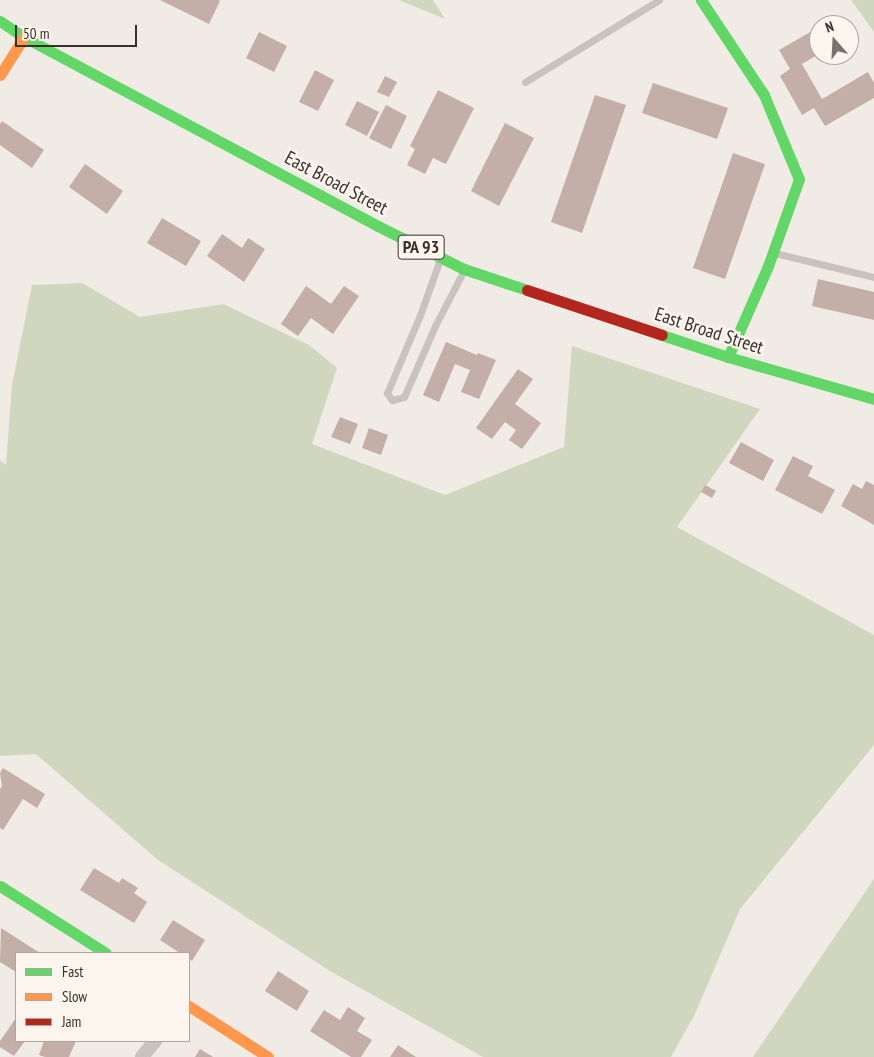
<!DOCTYPE html>
<html>
<head>
<meta charset="utf-8">
<style>
	body { margin:0 }
	#map { position:relative; width:874px; height:1057px; overflow:hidden; background:#f0ebe5; font-family:"PT Sans Narrow",sans-serif }
	div>[style] { position:absolute }
	.green>* { inset:0; background:#d1d6bf }
	.building>* { inset:0; background:#c3afa7 }
	.lane>* { height:7px; margin:-3.5px; padding:0 3.5px; transform-origin:3.5px; border-radius:3.5px; background:#c9c3be }
	.street>* { height:14px; margin:-7px; padding:0 7px; transform-origin:7px; border-radius:7px; background:#c9c3be }
	.fast>* { height:11px; margin:-5.5px; padding:0 5.5px; transform-origin:5.5px; border-radius:5.5px; background:#63d668 }
	.slow>* { height:11px; margin:-5.5px; padding:0 5.5px; transform-origin:5.5px; border-radius:5.5px; background:#ff974d }
	.jam>* { height:11px; margin:-5.5px; padding:0 5.5px; transform-origin:5.5px; border-radius:5.5px; background:#b3261e }
	span { translate:-50% -50%; white-space:nowrap; text-align:center; line-height:1.15; -webkit-text-stroke:5px #fbf5ee; paint-order:stroke }
	.shield-label span { padding:1px 4px; background:#fbf5ee; border:1px solid; border-radius:4px; -webkit-text-stroke-width:0 }
	.shield-label { font-size:18px; color:#3b302b; font-weight:700 }
	.street-label { font-size:19px; color:#3b302b }
	.legend { position:absolute; left:15px; top:952px; width:175px; height:90px; box-sizing:border-box; background:#fbf5ee; border:1px solid #aea6a0; margin:0; padding:6px 9px; list-style:none; font-size:15px; color:#3b302b }
	.legend li { display:flex; align-items:center; gap:10px; height:25px }
	.legend b { width:25px; border:1px solid #aea6a0 }
	.north { position:absolute; left:809px; top:15px; width:50px; height:50px; box-sizing:border-box; background:#fbf5ee; border:1px solid #aea6a0; border-radius:50%; rotate:341deg; font-size:14px; font-weight:700; line-height:20px; text-align:center; color:#3b302b }
	.north::after { content:''; display:block; margin:auto; width:18px; height:22px; background:#7a716c; clip-path:polygon(50% 0,100% 100%,50% 72%,0 100%) }
	.scale { position:absolute; left:15px; top:25px; width:122px; height:22px; box-sizing:border-box; border:2px solid #3b302b; border-top:0; padding-left:6px; font-size:15px; line-height:18px; white-space:nowrap; color:#3b302b; -webkit-text-stroke:4px #fbf5ee; paint-order:stroke }
</style>
</head>
<body>
<div id="map">
	<div class="green">
		<div style="clip-path:polygon(399px 0,433px 0,445px 19px)"></div>
		<div style="clip-path:polygon(851px 0,874px 0,874px 32px)"></div>
		<div style="clip-path:polygon(82px 283px,140px 317px,223px 304px,309px 345px,337px 368px,312px 444px,445px 495px,564px 447px,572px 346px,760px 409px,677px 527px,874px 635px,874px 745px,740px 909px,694px 1016px,671px 1057px,483px 1057px,330px 971px,158px 860px,36px 754px,0 756px,0 460px,6px 465px,12px 385px,32px 285px)"></div>
		<div style="clip-path:polygon(874px 879px,874px 1057px,753px 1057px)"></div>
	</div>
	<div class="building">
		<div style="clip-path:polygon(160px 0,218px 0,220px 1px,209px 24px)"></div>
		<div style="clip-path:polygon(836px 17px,841px 25px,823px 25px)"></div>
		<div style="clip-path:polygon(819px 27px,819px 54px,802px 64px,822px 99px,868px 72px,874px 83px,874px 98px,825px 126px,814px 108px,802px 115px,780px 76px,790px 69px,779px 50px)"></div>
		<div style="clip-path:polygon(259px 32px,287px 46px,274px 72px,246px 58px)"></div>
		<div style="clip-path:polygon(315px 70px,334px 80px,318px 111px,299px 102px)"></div>
		<div style="clip-path:polygon(385px 76px,397px 82px,389px 97px,377px 92px)"></div>
		<div style="clip-path:polygon(653px 83px,728px 108px,717px 139px,642px 113px)"></div>
		<div style="clip-path:polygon(438px 90px,474px 108px,446px 164px,433px 158px,425px 174px,407px 165px,415px 149px,410px 146px)"></div>
		<div style="clip-path:polygon(595px 95px,626px 105px,582px 233px,551px 222px)"></div>
		<div style="clip-path:polygon(357px 101px,379px 112px,367px 136px,345px 125px)"></div>
		<div style="clip-path:polygon(386px 105px,407px 116px,391px 149px,369px 138px)"></div>
		<div style="clip-path:polygon(2px 121px,44px 150px,32px 168px,0 145px,0 124px)"></div>
		<div style="clip-path:polygon(505px 123px,534px 138px,499px 206px,471px 191px)"></div>
		<div style="clip-path:polygon(733px 153px,765px 164px,725px 279px,693px 268px)"></div>
		<div style="clip-path:polygon(85px 164px,123px 191px,107px 214px,69px 187px)"></div>
		<div style="clip-path:polygon(162px 218px,201px 241px,186px 266px,147px 243px)"></div>
		<div style="clip-path:polygon(222px 234px,242px 248px,248px 238px,265px 249px,244px 282px,207px 256px)"></div>
		<div style="clip-path:polygon(818px 279px,874px 292px,874px 320px,812px 306px)"></div>
		<div style="clip-path:polygon(306px 286px,331px 304px,344px 286px,359px 296px,333px 334px,311px 318px,298px 336px,281px 324px)"></div>
		<div style="clip-path:polygon(446px 342px,477px 355px,478px 353px,496px 360px,479px 399px,461px 392px,470px 370px,455px 364px,439px 402px,423px 395px)"></div>
		<div style="clip-path:polygon(518px 369px,533px 379px,515px 404px,541px 423px,522px 449px,509px 440px,516px 430px,505px 422px,492px 439px,476px 428px)"></div>
		<div style="clip-path:polygon(340px 417px,358px 424px,350px 444px,331px 437px)"></div>
		<div style="clip-path:polygon(369px 428px,388px 435px,381px 455px,362px 448px)"></div>
		<div style="clip-path:polygon(741px 442px,774px 460px,763px 481px,729px 463px)"></div>
		<div style="clip-path:polygon(793px 456px,813px 466px,808px 476px,835px 490px,822px 514px,775px 490px)"></div>
		<div style="clip-path:polygon(866px 481px,874px 485px,874px 525px,841px 506px,853px 484px,862px 489px)"></div>
		<div style="clip-path:polygon(705px 485px,716px 491px,712px 498px,701px 492px)"></div>
		<div style="clip-path:polygon(3px 768px,45px 794px,37px 808px,23px 799px,3px 830px,0 828px,0 789px,2px 786px,0 773px)"></div>
		<div style="clip-path:polygon(94px 868px,119px 883px,122px 878px,138px 888px,134px 893px,147px 902px,134px 923px,80px 890px)"></div>
		<div style="clip-path:polygon(173px 920px,205px 940px,192px 961px,189px 959px,189px 953px,180px 953px,160px 940px)"></div>
		<div style="clip-path:polygon(1px 928px,40px 953px,16px 953px,16px 972px,0 962px)"></div>
		<div style="clip-path:polygon(278px 971px,309px 991px,297px 1011px,265px 991px)"></div>
		<div style="clip-path:polygon(348px 1007px,365px 1018px,357px 1031px,372px 1040px,361px 1057px,351px 1057px,310px 1031px,324px 1010px,340px 1020px)"></div>
		<div style="clip-path:polygon(16px 1018px,16px 1041px,25px 1041px,14px 1056px,0 1047px,0 1041px)"></div>
		<div style="clip-path:polygon(44px 1041px,76px 1041px,69px 1057px,45px 1057px,39px 1055px)"></div>
		<div style="clip-path:polygon(398px 1045px,416px 1057px,390px 1057px)"></div>
		<div style="clip-path:polygon(200px 1049px,213px 1057px,195px 1057px)"></div>
	</div>
	<div class="lane">
		<div style="left:525px;top:82px;width:157px;rotate:-31.5deg"></div>
		<div style="left:775px;top:253px;width:102px;rotate:13.6deg"></div>
		<div style="left:439px;top:262px;width:56px;rotate:109.7deg"></div>
		<div style="left:420px;top:315px;width:85px;rotate:112.9deg"></div>
		<div style="left:387px;top:393px;width:9px;rotate:54deg"></div>
		<div style="left:392px;top:400px;width:12px;rotate:-14deg"></div>
		<div style="left:404px;top:397px;width:77px;rotate:-66.4deg"></div>
		<div style="left:435px;top:326px;width:59px;rotate:-62.6deg"></div>
	</div>
	<div class="street">
		<div style="left:142px;top:1057px;width:21px;rotate:-51deg"></div>
	</div>
	<div class="fast">
		<div style="left:701px;top:0;width:114px;rotate:56.4deg"></div>
		<div style="left:764px;top:95px;width:91px;rotate:67.4deg"></div>
		<div style="left:799px;top:179px;width:92px;rotate:109.6deg"></div>
		<div style="left:768px;top:266px;width:99px;rotate:113.7deg"></div>
		<div style="left:0;top:21px;width:29px;rotate:34deg"></div>
		<div style="left:24px;top:37px;width:401px;rotate:28.1deg"></div>
		<div style="left:378px;top:226px;width:96px;rotate:26.6deg"></div>
		<div style="left:464px;top:269px;width:66px;rotate:18.4deg"></div>
		<div style="left:662px;top:335px;width:70px;rotate:18.4deg"></div>
		<div style="left:728px;top:357px;width:152px;rotate:16deg"></div>
		<div style="left:0;top:886px;width:125px;rotate:32.3deg"></div>
	</div>
	<div class="slow">
		<div style="left:0;top:75px;width:45px;rotate:-57.7deg"></div>
		<div style="left:189px;top:1006px;width:94px;rotate:32.8deg"></div>
	</div>
	<div class="jam">
		<div style="left:527px;top:290px;width:142px;rotate:18.4deg"></div>
	</div>
	<div class="shield-label">
		<span style="left:421px;top:247px">PA 93</span>
	</div>
	<div class="street-label">
		<span style="left:336px;top:183px;rotate:28deg">East Broad Street</span>
		<span style="left:709px;top:331px;rotate:18deg">East Broad Street</span>
	</div>
	<ul class="legend">
	<li><b style="height:6px;background:#63d668"></b>Fast</li>
	<li><b style="height:6px;background:#ff974d"></b>Slow</li>
	<li><b style="height:6px;background:#b3261e"></b>Jam</li>
	</ul>
	<div class="north">N</div>
	<div class="scale">50 m</div>
</div>
</body>
</html>
